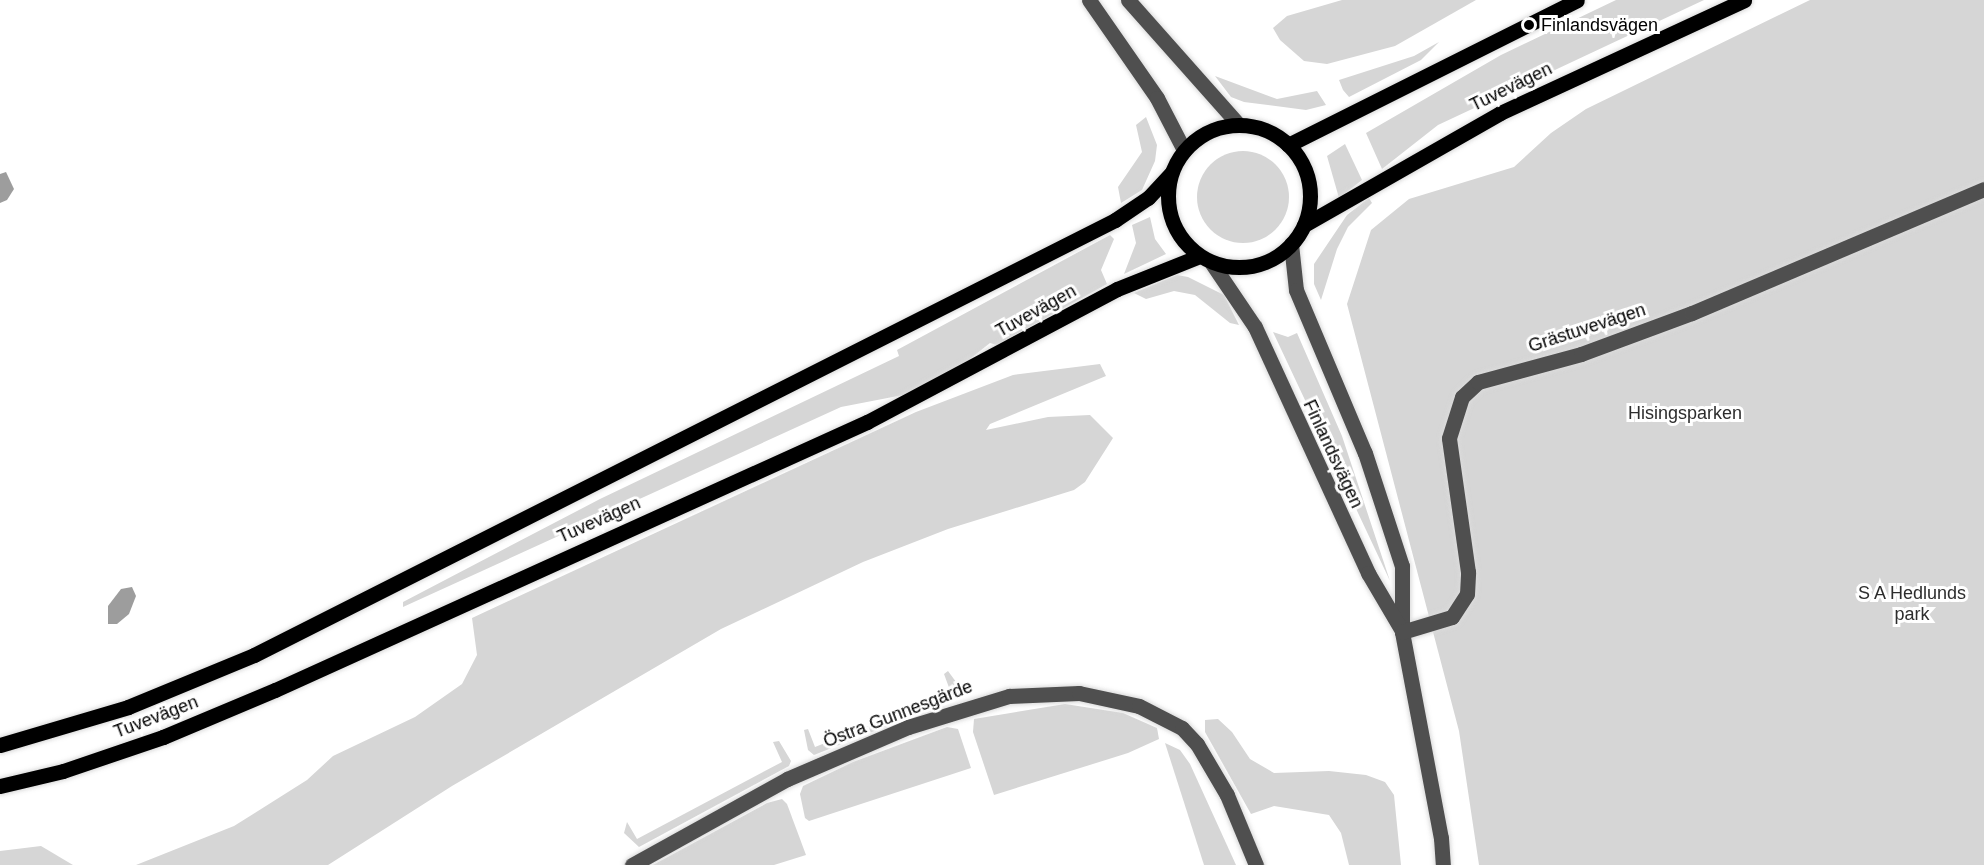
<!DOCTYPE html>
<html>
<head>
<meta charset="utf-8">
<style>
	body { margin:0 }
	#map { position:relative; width:1984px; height:865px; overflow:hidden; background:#fff; font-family:Arial,sans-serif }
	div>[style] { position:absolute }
	.green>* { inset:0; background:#d6d6d6 }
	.round { border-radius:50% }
	.water>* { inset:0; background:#9d9d9d }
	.roads { filter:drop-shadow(0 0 2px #dbdbdb) drop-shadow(0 0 2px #dbdbdb) }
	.minor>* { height:15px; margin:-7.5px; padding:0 7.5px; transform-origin:7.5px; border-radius:7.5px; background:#4f4f4f }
	.major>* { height:15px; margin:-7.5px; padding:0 7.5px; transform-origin:7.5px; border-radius:7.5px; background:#000 }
	.major>.ring { margin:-7.5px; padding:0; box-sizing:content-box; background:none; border:15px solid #000; border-radius:50% }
	.dots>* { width:16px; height:16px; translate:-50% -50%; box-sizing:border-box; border:3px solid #fff; border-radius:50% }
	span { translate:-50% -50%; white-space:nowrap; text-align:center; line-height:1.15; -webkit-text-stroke:6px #fff; paint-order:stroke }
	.poi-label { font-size:18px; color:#000 }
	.left { translate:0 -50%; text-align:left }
	.street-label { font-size:18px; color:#000 }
	.park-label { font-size:18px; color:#2d2d2d }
</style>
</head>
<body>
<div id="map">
	<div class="green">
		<div style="clip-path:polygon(1342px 0,1476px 0,1395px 46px,1327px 64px,1304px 61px,1280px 40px,1273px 28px,1287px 16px)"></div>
		<div style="clip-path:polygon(1616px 0,1704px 0,1438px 125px,1382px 169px,1366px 133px,1501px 55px)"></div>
		<div style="clip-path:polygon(1810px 0,1984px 0,1984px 865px,1479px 865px,1459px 731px,1347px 304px,1371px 230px,1409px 199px,1514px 167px,1551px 133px,1586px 109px)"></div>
		<div style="clip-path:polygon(1439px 42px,1421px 60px,1349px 97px,1343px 90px,1339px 80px,1414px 56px)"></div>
		<div style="clip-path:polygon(1215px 76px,1277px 99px,1317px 91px,1326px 105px,1306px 110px,1244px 102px,1231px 97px)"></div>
		<div style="clip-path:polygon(1146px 117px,1157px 145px,1155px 161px,1142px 190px,1121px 203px,1118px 187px,1142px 152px,1136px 125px)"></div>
		<div style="clip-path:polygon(1345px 144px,1362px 180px,1339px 198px,1327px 156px)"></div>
		<div class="round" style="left:1197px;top:151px;width:92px;height:92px"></div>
		<div style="clip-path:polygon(1369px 198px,1372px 203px,1348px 227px,1337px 249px,1321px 300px,1314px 284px,1314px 264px,1347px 215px)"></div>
		<div style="clip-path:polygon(1150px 217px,1155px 239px,1166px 254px,1124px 274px,1136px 243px,1132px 225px)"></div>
		<div style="clip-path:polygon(1110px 235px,1114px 239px,1101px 270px,1107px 284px,997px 345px,990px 343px,961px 366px,903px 395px,841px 407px,403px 607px,403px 602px,600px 499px,899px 356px,897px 350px)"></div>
		<div style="clip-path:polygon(1177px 275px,1188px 277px,1224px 295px,1239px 325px,1230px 323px,1195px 295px,1174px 291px,1146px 299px,1134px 293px)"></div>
		<div style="clip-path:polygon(1273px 332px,1288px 337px,1297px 333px,1342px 436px,1390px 581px)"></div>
		<div style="clip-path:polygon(1100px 364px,1106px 376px,990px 424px,986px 430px,1048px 417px,1090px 415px,1113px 438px,1085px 482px,1074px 490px,948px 529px,863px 562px,721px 629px,452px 786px,328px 865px,136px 865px,234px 826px,307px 780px,333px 756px,415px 717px,462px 684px,477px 655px,472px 618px,916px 412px,1013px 375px)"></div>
		<div style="clip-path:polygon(948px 671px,959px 686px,955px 699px,814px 755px,808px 750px,804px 730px,808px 729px,815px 747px,951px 693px,944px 674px)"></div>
		<div style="clip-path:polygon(1065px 704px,1123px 713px,1157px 728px,1159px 739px,1128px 753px,994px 795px,973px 732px,974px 719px)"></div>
		<div style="clip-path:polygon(1218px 719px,1232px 732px,1250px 759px,1274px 773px,1329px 771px,1366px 775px,1385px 782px,1394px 795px,1401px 865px,1349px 865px,1341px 833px,1329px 815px,1274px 806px,1251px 814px,1205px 732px,1205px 720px)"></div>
		<div style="clip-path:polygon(947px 727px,958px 729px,971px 768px,809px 821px,805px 818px,800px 794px,803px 786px,853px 762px)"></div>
		<div style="clip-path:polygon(779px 741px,791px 761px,789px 766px,639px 847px,624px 833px,627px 822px,637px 839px,782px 762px,773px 742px)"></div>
		<div style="clip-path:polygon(1165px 743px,1180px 750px,1190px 764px,1236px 865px,1204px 865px)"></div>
		<div style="clip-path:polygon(782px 799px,787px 804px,806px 855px,774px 865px,653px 865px,767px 803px)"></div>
		<div style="clip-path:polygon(41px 846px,73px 865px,0 865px,0 851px)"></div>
	</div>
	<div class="water">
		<div style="clip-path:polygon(6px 172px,14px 189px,7px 200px,0 203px,0 174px)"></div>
		<div style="clip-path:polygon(132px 587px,136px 596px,129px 614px,117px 624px,108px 624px,108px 606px,121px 589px)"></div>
	</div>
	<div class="roads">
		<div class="minor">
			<div style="left:1089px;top:0;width:119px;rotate:55.2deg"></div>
			<div style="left:1157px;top:98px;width:59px;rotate:62.6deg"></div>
			<div style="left:1128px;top:0;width:166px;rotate:48.4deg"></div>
			<div style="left:1291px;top:244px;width:46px;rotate:83.8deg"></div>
			<div style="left:1296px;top:290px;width:177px;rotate:67.1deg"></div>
			<div style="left:1365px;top:453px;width:119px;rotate:71.9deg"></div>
			<div style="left:1402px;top:566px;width:66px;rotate:90deg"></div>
			<div style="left:1402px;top:632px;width:210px;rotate:79.3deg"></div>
			<div style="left:1441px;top:838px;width:27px;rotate:86deg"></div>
			<div style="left:1211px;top:262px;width:78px;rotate:55.9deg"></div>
			<div style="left:1255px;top:327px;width:271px;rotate:65.3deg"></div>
			<div style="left:1368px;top:573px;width:65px;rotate:59.5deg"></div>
			<div style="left:1402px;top:632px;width:52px;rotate:-16.7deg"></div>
			<div style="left:1452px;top:617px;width:27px;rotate:-57deg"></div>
			<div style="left:1467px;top:594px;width:22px;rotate:-87deg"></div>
			<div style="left:1468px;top:572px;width:135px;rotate:-98.1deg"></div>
			<div style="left:1449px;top:438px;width:43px;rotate:-72.4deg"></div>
			<div style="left:1462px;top:397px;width:22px;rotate:-43deg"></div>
			<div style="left:1478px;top:382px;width:107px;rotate:-15.2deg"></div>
			<div style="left:1581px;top:354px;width:118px;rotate:-20.3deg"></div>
			<div style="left:1692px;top:313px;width:317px;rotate:-23deg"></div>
			<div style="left:632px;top:865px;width:177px;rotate:-29deg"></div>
			<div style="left:787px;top:779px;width:132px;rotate:-23.3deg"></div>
			<div style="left:908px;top:727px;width:106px;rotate:-17.1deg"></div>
			<div style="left:1009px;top:696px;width:70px;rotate:-2.5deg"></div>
			<div style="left:1079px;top:693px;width:61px;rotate:12.2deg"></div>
			<div style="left:1139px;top:706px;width:48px;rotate:27.1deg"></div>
			<div style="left:1182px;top:728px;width:22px;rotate:47deg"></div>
			<div style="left:1197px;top:744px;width:59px;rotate:59.5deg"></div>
			<div style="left:1227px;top:795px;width:76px;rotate:67.5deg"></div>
		</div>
		<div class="major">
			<div class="ring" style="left:1168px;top:125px;width:127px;height:127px"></div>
			<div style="left:1288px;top:145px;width:323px;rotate:-26.6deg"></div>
			<div style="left:1304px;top:225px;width:226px;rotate:-29.7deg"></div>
			<div style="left:1500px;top:113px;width:269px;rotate:-24.8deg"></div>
			<div style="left:0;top:745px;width:134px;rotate:-16.5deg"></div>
			<div style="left:128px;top:707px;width:136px;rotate:-22.4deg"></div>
			<div style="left:254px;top:655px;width:965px;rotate:-26.8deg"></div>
			<div style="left:1115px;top:220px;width:40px;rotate:-34deg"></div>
			<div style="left:1148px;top:198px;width:34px;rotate:-47deg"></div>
			<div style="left:0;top:786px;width:65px;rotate:-13.4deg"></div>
			<div style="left:63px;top:771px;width:106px;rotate:-18.8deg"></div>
			<div style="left:163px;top:737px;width:121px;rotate:-22.8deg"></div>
			<div style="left:275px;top:690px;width:650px;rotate:-24.36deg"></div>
			<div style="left:867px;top:422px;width:283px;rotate:-28deg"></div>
			<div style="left:1117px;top:289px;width:89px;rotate:-21.7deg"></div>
		</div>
	</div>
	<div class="dots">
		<div style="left:1529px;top:25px;background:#000"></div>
	</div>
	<div class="poi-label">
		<span class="left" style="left:1541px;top:25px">Finlandsvägen</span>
	</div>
	<div class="street-label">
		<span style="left:1511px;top:87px;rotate:-26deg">Tuvevägen</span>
		<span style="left:1036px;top:311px;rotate:-29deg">Tuvevägen</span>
		<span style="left:1587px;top:328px;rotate:-18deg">Grästuvevägen</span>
		<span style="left:1333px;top:454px;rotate:65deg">Finlandsvägen</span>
		<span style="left:599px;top:520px;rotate:-24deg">Tuvevägen</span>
		<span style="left:898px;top:714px;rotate:-21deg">Östra Gunnesgärde</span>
		<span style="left:156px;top:717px;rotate:-21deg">Tuvevägen</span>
	</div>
	<div class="park-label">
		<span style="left:1685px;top:413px">Hisingsparken</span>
		<span style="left:1912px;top:604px">S A Hedlunds<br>park</span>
	</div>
</div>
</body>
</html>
